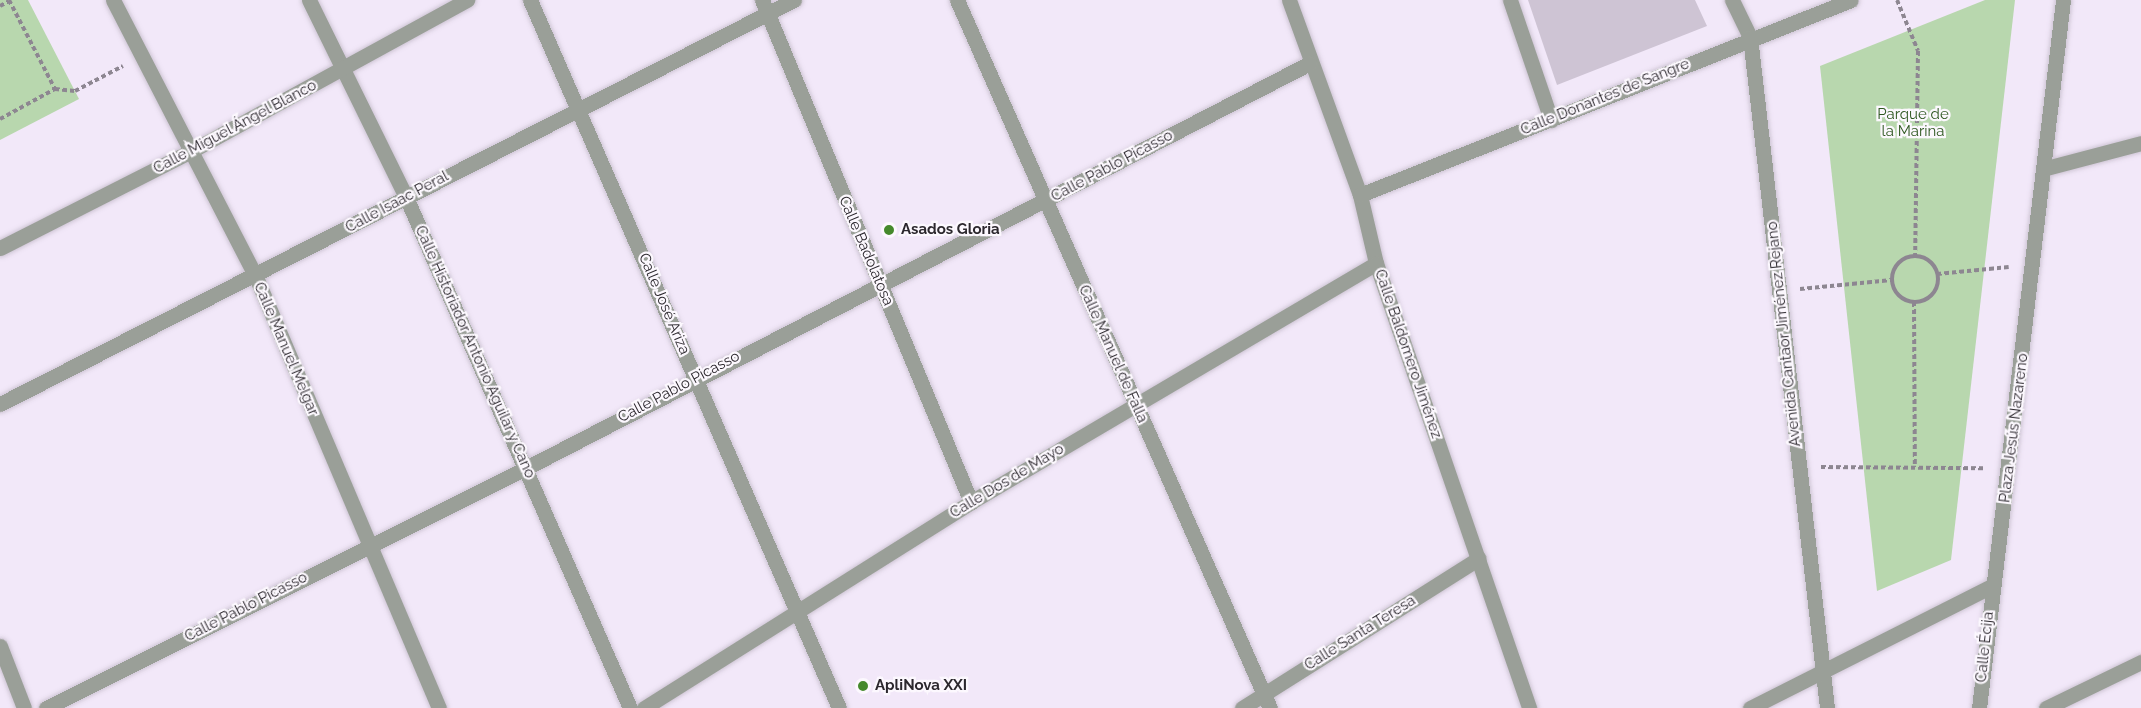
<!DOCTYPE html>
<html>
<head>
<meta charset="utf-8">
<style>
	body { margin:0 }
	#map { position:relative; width:2141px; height:708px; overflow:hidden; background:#f2e8f9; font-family:Raleway,sans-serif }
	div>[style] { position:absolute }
	.green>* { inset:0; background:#b8d7ae }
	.building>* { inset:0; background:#cec4d4 }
	.path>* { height:4px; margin-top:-2px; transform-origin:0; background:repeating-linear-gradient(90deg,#8d8691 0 4.5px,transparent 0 7.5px) }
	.path>.ring { margin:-2px; padding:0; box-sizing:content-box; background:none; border:4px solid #8d8691; border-radius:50% }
	.roads { filter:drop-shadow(0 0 2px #cec5d4) drop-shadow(0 0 2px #cec5d4) }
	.pedestrian>* { height:15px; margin:-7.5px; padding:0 7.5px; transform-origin:7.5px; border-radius:7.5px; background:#9a9f98 }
	.minor>* { height:15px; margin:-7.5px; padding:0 7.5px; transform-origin:7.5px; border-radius:7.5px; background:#9a9f98 }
	.tertiary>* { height:15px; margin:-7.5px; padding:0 7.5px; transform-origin:7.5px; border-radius:7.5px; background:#9a9f98 }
	.dots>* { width:16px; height:16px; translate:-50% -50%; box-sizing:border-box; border:3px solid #fcf8fe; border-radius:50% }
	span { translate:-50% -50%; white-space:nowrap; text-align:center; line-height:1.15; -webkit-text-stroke:4.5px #fcf8fe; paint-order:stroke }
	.street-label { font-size:15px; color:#2c282e }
	.park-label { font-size:15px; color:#2e5720 }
	.poi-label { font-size:15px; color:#2c282e; font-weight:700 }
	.left { translate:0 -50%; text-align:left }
</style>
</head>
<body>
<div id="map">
	<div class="green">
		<div style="clip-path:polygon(0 0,28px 0,79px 99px,0 140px)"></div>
		<div style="clip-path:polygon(1985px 0,2015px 0,1951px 560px,1877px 591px,1820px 66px)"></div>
	</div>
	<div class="building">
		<div style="clip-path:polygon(1528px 0,1695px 0,1707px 26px,1557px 85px)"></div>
	</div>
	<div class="path">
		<div style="left:9px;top:0;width:100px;rotate:62.7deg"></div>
		<div style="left:55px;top:89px;width:20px;rotate:6deg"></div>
		<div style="left:75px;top:91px;width:54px;rotate:-27.5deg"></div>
		<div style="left:1897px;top:0;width:55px;rotate:67.6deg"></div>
		<div style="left:1918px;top:51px;width:205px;rotate:90.8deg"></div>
		<div style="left:0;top:6px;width:10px;rotate:-29deg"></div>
		<div style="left:0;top:119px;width:63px;rotate:-28.6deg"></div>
		<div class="ring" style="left:1892px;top:256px;width:42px;height:42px"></div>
		<div style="left:1937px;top:274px;width:72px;rotate:-5.6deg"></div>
		<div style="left:1800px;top:289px;width:92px;rotate:-5.6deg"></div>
		<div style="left:1914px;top:302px;width:165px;rotate:89.7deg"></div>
		<div style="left:1821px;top:467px;width:163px;rotate:0.4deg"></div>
	</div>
	<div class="roads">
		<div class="pedestrian">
			<div style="left:1510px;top:0;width:127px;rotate:71.1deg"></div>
		</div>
		<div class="minor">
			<div style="left:113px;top:0;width:312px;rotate:62.7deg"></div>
			<div style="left:256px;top:277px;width:468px;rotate:67deg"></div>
			<div style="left:309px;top:0;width:220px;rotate:63.8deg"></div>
			<div style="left:406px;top:197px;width:558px;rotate:66.33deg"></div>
			<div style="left:762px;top:0;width:544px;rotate:67.4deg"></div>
			<div style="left:957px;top:0;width:774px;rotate:66.15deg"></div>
			<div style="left:2046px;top:168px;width:98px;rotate:-14.7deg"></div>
			<div style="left:0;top:248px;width:214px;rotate:-26.9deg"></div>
			<div style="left:191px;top:151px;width:315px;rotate:-28.7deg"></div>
			<div style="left:0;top:646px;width:66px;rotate:68.8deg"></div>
			<div style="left:644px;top:708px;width:386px;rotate:-32.2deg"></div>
			<div style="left:971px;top:502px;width:470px;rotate:-30.5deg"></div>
			<div style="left:1242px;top:708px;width:280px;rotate:-32.3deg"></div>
		</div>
		<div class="tertiary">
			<div style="left:530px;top:0;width:772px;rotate:66.42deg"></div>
			<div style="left:1289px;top:0;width:208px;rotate:70deg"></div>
			<div style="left:1360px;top:195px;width:70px;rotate:76.8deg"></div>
			<div style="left:1376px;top:263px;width:471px;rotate:71deg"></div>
			<div style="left:1732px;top:0;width:41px;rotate:64.1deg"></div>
			<div style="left:1750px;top:37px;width:675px;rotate:83.45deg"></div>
			<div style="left:1360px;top:195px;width:528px;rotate:-21.66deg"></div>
			<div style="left:0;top:404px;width:891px;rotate:-26.97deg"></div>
			<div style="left:46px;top:708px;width:537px;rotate:-26.57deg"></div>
			<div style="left:526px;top:468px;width:882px;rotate:-27.32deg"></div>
			<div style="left:1750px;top:708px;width:271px;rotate:-26.8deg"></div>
			<div style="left:1979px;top:708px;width:713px;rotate:-83.23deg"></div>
			<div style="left:2046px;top:708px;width:106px;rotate:-25.8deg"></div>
		</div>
	</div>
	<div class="dots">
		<div style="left:889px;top:230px;background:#45892c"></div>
		<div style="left:863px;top:686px;background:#45892c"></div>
	</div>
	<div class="street-label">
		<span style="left:1605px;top:97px;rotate:-22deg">Calle Donantes de Sangre</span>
		<span style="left:235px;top:127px;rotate:-28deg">Calle Miguel Ángel Blanco</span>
		<span style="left:1112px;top:166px;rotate:-28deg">Calle Pablo Picasso</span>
		<span style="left:397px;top:202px;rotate:-28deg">Calle Isaac Peral</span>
		<span style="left:866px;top:251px;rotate:67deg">Calle Badolatosa</span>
		<span style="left:664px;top:304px;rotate:67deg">Calle José Ariza</span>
		<span style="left:1784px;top:334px;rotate:-96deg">Avenida Cantaor Jiménez Rejano</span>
		<span style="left:286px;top:349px;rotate:67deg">Calle Manuel Melgar</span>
		<span style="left:475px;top:352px;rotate:66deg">Calle Historiador Antonio Aguilar y Cano</span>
		<span style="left:1113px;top:354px;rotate:66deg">Calle Manuel de Falla</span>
		<span style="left:1408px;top:354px;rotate:71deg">Calle Baldomero Jiménez</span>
		<span style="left:679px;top:387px;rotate:-28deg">Calle Pablo Picasso</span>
		<span style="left:2014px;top:428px;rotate:-83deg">Plaza Jesús Nazareno</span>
		<span style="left:1007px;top:481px;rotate:-31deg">Calle Dos de Mayo</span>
		<span style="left:246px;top:607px;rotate:-27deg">Calle Pablo Picasso</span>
		<span style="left:1360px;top:633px;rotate:-32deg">Calle Santa Teresa</span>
		<span style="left:1985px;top:647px;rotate:-84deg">Calle Écija</span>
	</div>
	<div class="park-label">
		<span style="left:1913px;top:123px">Parque de<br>la Marina</span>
	</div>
	<div class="poi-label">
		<span class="left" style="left:901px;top:230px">Asados Gloria</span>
		<span class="left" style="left:875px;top:686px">ApliNova XXI</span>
	</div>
</div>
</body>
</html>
